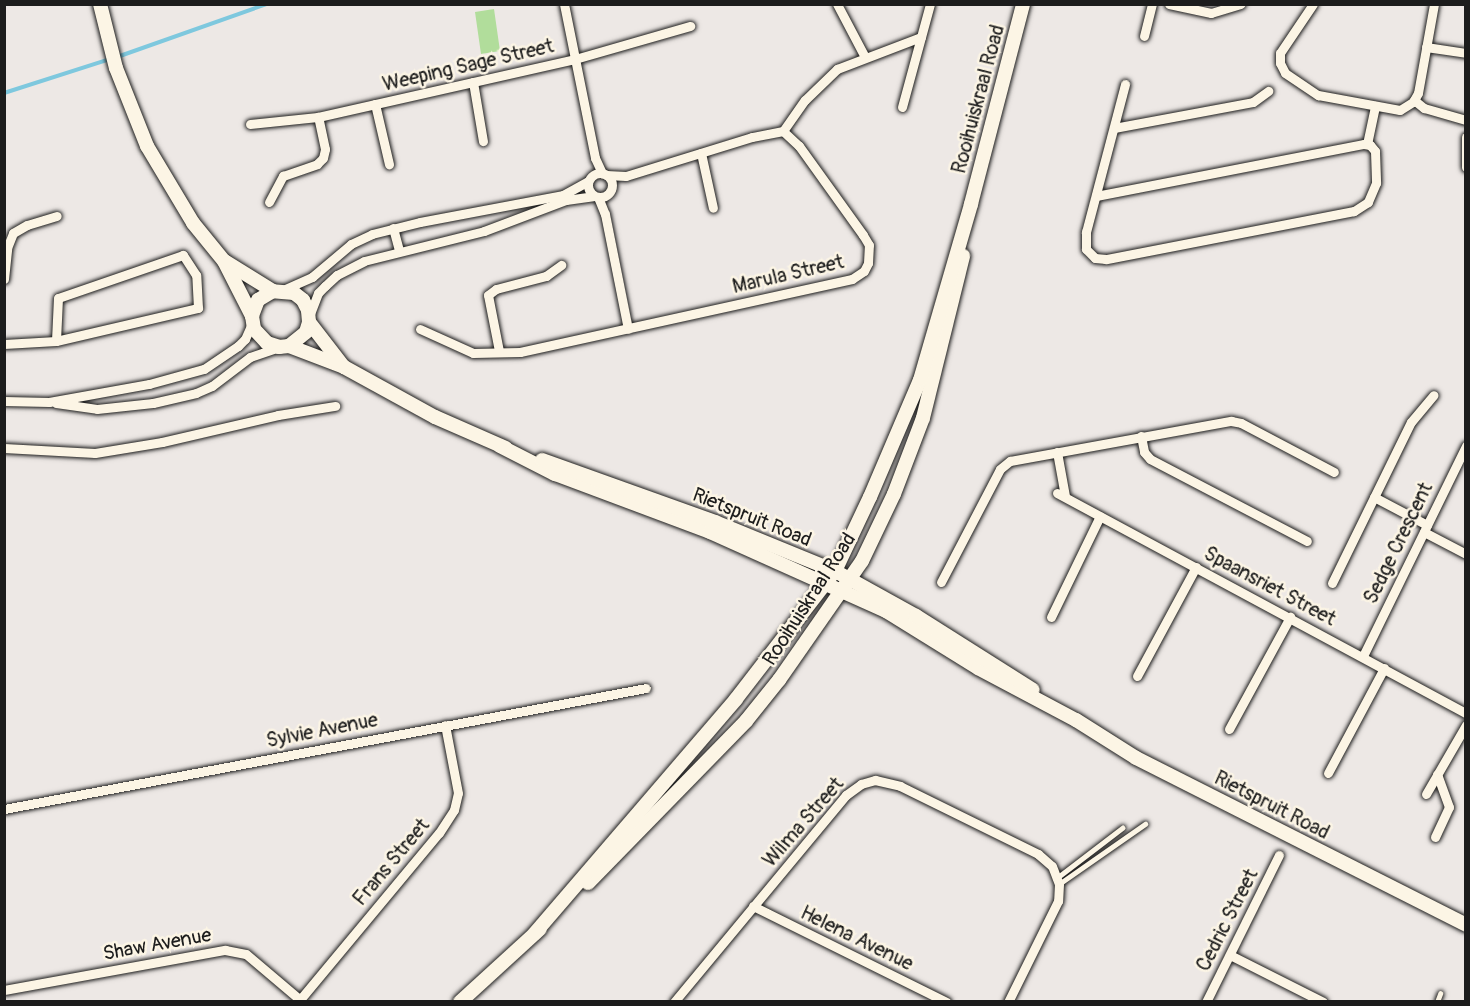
<!DOCTYPE html>
<html>
<head>
<meta charset="utf-8">
<style>
	body { margin:0 }
	#map { position:relative; width:1470px; height:1006px; overflow:hidden; background:#ede8e5; font-family:Pangolin,sans-serif }
	div>[style] { position:absolute }
	.green>* { inset:0; background:#b1dd9b }
	.stream>* { height:4px; margin:-2px; padding:0 2px; transform-origin:2px; border-radius:2px; background:#7ec8de }
	.roads { filter:drop-shadow(0 0 2px #1c1c1c) drop-shadow(0 0 2px #1c1c1c) }
	.lane>* { height:4.5px; margin:-2.25px; padding:0 2.25px; transform-origin:2.25px; border-radius:2.25px; background:#fcf5e5 }
	.street>* { height:9px; margin:-4.5px; padding:0 4.5px; transform-origin:4.5px; border-radius:4.5px; background:#fcf5e5 }
	.street>.ring { margin:-4.5px; padding:0; box-sizing:content-box; background:none; border:9px solid #fcf5e5; border-radius:50% }
	.secondary>* { height:14px; margin:-7px; padding:0 7px; transform-origin:7px; border-radius:7px; background:#fcf5e5 }
	span { translate:-50% -50%; white-space:nowrap; text-align:center; line-height:1.15; -webkit-text-stroke:5px #fcf5e5; paint-order:stroke }
	.street-label { font-size:20px; color:#1c1c1c }
	.frame { position:absolute; inset:0; border:6px solid #1c1c1c; pointer-events:none }
</style>
</head>
<body>
<div id="map">
	<div class="green">
		<div style="clip-path:polygon(494px 9px,500px 51px,481px 54px,475px 12px)"></div>
	</div>
	<div class="stream">
		<div style="left:117px;top:57px;width:159px;rotate:-19.5deg"></div>
		<div style="left:4px;top:93px;width:111px;rotate:-17.8deg"></div>
	</div>
	<div class="roads">
		<div class="lane">
			<div style="left:1058px;top:877px;width:81px;rotate:-37.4deg"></div>
			<div style="left:1059px;top:884px;width:105px;rotate:-34.9deg"></div>
			<div style="left:1437px;top:1002px;width:9px;rotate:-69deg"></div>
		</div>
		<div class="street">
			<div style="left:564px;top:4px;width:157px;rotate:78.6deg"></div>
			<div style="left:595px;top:158px;width:17px;rotate:65deg"></div>
			<div style="left:837px;top:4px;width:60px;rotate:62.2deg"></div>
			<div style="left:1169px;top:4px;width:43px;rotate:12.1deg"></div>
			<div style="left:1211px;top:13px;width:31px;rotate:-17deg"></div>
			<div style="left:1313px;top:4px;width:59px;rotate:124deg"></div>
			<div style="left:1280px;top:53px;width:10px;rotate:90deg"></div>
			<div style="left:1280px;top:63px;width:11px;rotate:63deg"></div>
			<div style="left:1285px;top:73px;width:40px;rotate:34deg"></div>
			<div style="left:1318px;top:95px;width:83px;rotate:10.4deg"></div>
			<div style="left:1400px;top:110px;width:15px;rotate:-32deg"></div>
			<div style="left:1413px;top:102px;width:10px;rotate:-61deg"></div>
			<div style="left:1418px;top:93px;width:90px;rotate:-79.8deg"></div>
			<div style="left:1144px;top:36px;width:33px;rotate:-76deg"></div>
			<div style="left:1426px;top:47px;width:40px;rotate:8.5deg"></div>
			<div style="left:473px;top:82px;width:60px;rotate:80.4deg"></div>
			<div style="left:1414px;top:100px;width:13px;rotate:39deg"></div>
			<div style="left:1424px;top:108px;width:44px;rotate:15.9deg"></div>
			<div style="left:375px;top:104px;width:62px;rotate:76.9deg"></div>
			<div style="left:902px;top:107px;width:107px;rotate:-74.8deg"></div>
			<div style="left:250px;top:124px;width:68px;rotate:-5.9deg"></div>
			<div style="left:318px;top:117px;width:263px;rotate:-12.7deg"></div>
			<div style="left:575px;top:59px;width:120px;rotate:-16deg"></div>
			<div style="left:1114px;top:128px;width:141px;rotate:-10.6deg"></div>
			<div style="left:1253px;top:102px;width:19px;rotate:-36deg"></div>
			<div style="left:783px;top:131px;width:38px;rotate:-55deg"></div>
			<div style="left:805px;top:100px;width:45px;rotate:-44.1deg"></div>
			<div style="left:837px;top:69px;width:90px;rotate:-20.9deg"></div>
			<div style="left:1466px;top:137px;width:30px;rotate:90deg"></div>
			<div style="left:1367px;top:144px;width:39px;rotate:-78deg"></div>
			<div style="left:701px;top:153px;width:56px;rotate:77.7deg"></div>
			<div class="ring" style="left:588px;top:173px;width:15px;height:15px"></div>
			<div style="left:1096px;top:196px;width:273px;rotate:-11deg"></div>
			<div style="left:1364px;top:144px;width:6px;rotate:9deg"></div>
			<div style="left:1370px;top:145px;width:8px;rotate:50deg"></div>
			<div style="left:1375px;top:151px;width:32px;rotate:88deg"></div>
			<div style="left:1376px;top:183px;width:21px;rotate:113deg"></div>
			<div style="left:1368px;top:202px;width:17px;rotate:147deg"></div>
			<div style="left:1354px;top:211px;width:253px;rotate:169deg"></div>
			<div style="left:1106px;top:259px;width:11px;rotate:-175deg"></div>
			<div style="left:1095px;top:258px;width:13px;rotate:-135deg"></div>
			<div style="left:1086px;top:249px;width:17px;rotate:-90deg"></div>
			<div style="left:1086px;top:232px;width:153px;rotate:-75.2deg"></div>
			<div style="left:598px;top:197px;width:18px;rotate:68deg"></div>
			<div style="left:605px;top:214px;width:117px;rotate:78.7deg"></div>
			<div style="left:269px;top:202px;width:30px;rotate:-62deg"></div>
			<div style="left:283px;top:176px;width:36px;rotate:-19deg"></div>
			<div style="left:317px;top:164px;width:8px;rotate:-45deg"></div>
			<div style="left:323px;top:158px;width:9px;rotate:-77deg"></div>
			<div style="left:325px;top:149px;width:33px;rotate:-102deg"></div>
			<div style="left:393px;top:228px;width:24px;rotate:75deg"></div>
			<div style="left:4px;top:279px;width:31px;rotate:-84deg"></div>
			<div style="left:7px;top:248px;width:16px;rotate:-68deg"></div>
			<div style="left:13px;top:233px;width:16px;rotate:-30deg"></div>
			<div style="left:27px;top:225px;width:31px;rotate:-17deg"></div>
			<div style="left:285px;top:289px;width:30px;rotate:-24deg"></div>
			<div style="left:312px;top:277px;width:51px;rotate:-40.2deg"></div>
			<div style="left:351px;top:244px;width:23px;rotate:-25deg"></div>
			<div style="left:372px;top:234px;width:49px;rotate:-14deg"></div>
			<div style="left:420px;top:222px;width:146px;rotate:-10.7deg"></div>
			<div style="left:563px;top:195px;width:29px;rotate:-29deg"></div>
			<div style="left:310px;top:314px;width:22px;rotate:-69deg"></div>
			<div style="left:318px;top:293px;width:10px;rotate:-45deg"></div>
			<div style="left:325px;top:286px;width:16px;rotate:-43deg"></div>
			<div style="left:337px;top:275px;width:30px;rotate:-27deg"></div>
			<div style="left:364px;top:261px;width:124px;rotate:-14deg"></div>
			<div style="left:484px;top:231px;width:88px;rotate:-20.7deg"></div>
			<div style="left:566px;top:200px;width:27px;rotate:-8deg"></div>
			<div style="left:420px;top:329px;width:58px;rotate:24.4deg"></div>
			<div style="left:473px;top:353px;width:47px;rotate:-1.2deg"></div>
			<div style="left:520px;top:352px;width:340px;rotate:-12.4deg"></div>
			<div style="left:852px;top:279px;width:14px;rotate:-34deg"></div>
			<div style="left:864px;top:271px;width:9px;rotate:-63deg"></div>
			<div style="left:868px;top:263px;width:18px;rotate:-87deg"></div>
			<div style="left:869px;top:245px;width:12px;rotate:-121deg"></div>
			<div style="left:863px;top:235px;width:110px;rotate:-125.7deg"></div>
			<div style="left:799px;top:146px;width:22px;rotate:-137deg"></div>
			<div style="left:783px;top:131px;width:32px;rotate:169deg"></div>
			<div style="left:752px;top:137px;width:132px;rotate:162.8deg"></div>
			<div style="left:626px;top:176px;width:20px;rotate:-177deg"></div>
			<div style="left:4px;top:344px;width:52px;rotate:-3.3deg"></div>
			<div style="left:56px;top:341px;width:146px;rotate:-13.1deg"></div>
			<div style="left:198px;top:308px;width:33px;rotate:-93deg"></div>
			<div style="left:196px;top:275px;width:24px;rotate:-123deg"></div>
			<div style="left:183px;top:255px;width:132px;rotate:161deg"></div>
			<div style="left:58px;top:298px;width:43px;rotate:92.7deg"></div>
			<div style="left:499px;top:351px;width:57px;rotate:-101.1deg"></div>
			<div style="left:488px;top:295px;width:10px;rotate:-37deg"></div>
			<div style="left:496px;top:289px;width:52px;rotate:-14.6deg"></div>
			<div style="left:546px;top:276px;width:19px;rotate:-36deg"></div>
			<div style="left:4px;top:401px;width:45px;rotate:1.3deg"></div>
			<div style="left:49px;top:402px;width:102px;rotate:-10.2deg"></div>
			<div style="left:149px;top:384px;width:57px;rotate:-15.3deg"></div>
			<div style="left:204px;top:369px;width:41px;rotate:-34.1deg"></div>
			<div style="left:238px;top:346px;width:10px;rotate:-45deg"></div>
			<div style="left:245px;top:339px;width:17px;rotate:-66deg"></div>
			<div style="left:56px;top:403px;width:41px;rotate:8.3deg"></div>
			<div style="left:97px;top:409px;width:56px;rotate:-6.1deg"></div>
			<div style="left:153px;top:403px;width:44px;rotate:-13.1deg"></div>
			<div style="left:196px;top:393px;width:17px;rotate:-24deg"></div>
			<div style="left:212px;top:386px;width:48px;rotate:-37.3deg"></div>
			<div style="left:250px;top:357px;width:31px;rotate:-19deg"></div>
			<div style="left:1141px;top:436px;width:16px;rotate:79deg"></div>
			<div style="left:1144px;top:452px;width:9px;rotate:49deg"></div>
			<div style="left:1150px;top:459px;width:177px;rotate:27.6deg"></div>
			<div style="left:4px;top:448px;width:91px;rotate:3.1deg"></div>
			<div style="left:95px;top:453px;width:68px;rotate:-9.3deg"></div>
			<div style="left:162px;top:442px;width:119px;rotate:-13.1deg"></div>
			<div style="left:278px;top:415px;width:58px;rotate:-9deg"></div>
			<div style="left:1057px;top:452px;width:45px;rotate:79.7deg"></div>
			<div style="left:1057px;top:493px;width:464px;rotate:28.3deg"></div>
			<div style="left:1374px;top:497px;width:60px;rotate:27.8deg"></div>
			<div style="left:1424px;top:532px;width:47px;rotate:27.6deg"></div>
			<div style="left:941px;top:582px;width:127px;rotate:-62.4deg"></div>
			<div style="left:1000px;top:469px;width:13px;rotate:-39deg"></div>
			<div style="left:1010px;top:461px;width:225px;rotate:-10.3deg"></div>
			<div style="left:1231px;top:421px;width:10px;rotate:11deg"></div>
			<div style="left:1241px;top:423px;width:105px;rotate:27.8deg"></div>
			<div style="left:1332px;top:583px;width:179px;rotate:-63.9deg"></div>
			<div style="left:1411px;top:422px;width:35px;rotate:-50deg"></div>
			<div style="left:1051px;top:617px;width:112px;rotate:-64.1deg"></div>
			<div style="left:1363px;top:656px;width:234px;rotate:-63.9deg"></div>
			<div style="left:1137px;top:676px;width:124px;rotate:-61.6deg"></div>
			<div style="left:1229px;top:729px;width:128px;rotate:-61.4deg"></div>
			<div style="left:1328px;top:773px;width:119px;rotate:-61.9deg"></div>
			<div style="left:1426px;top:794px;width:80px;rotate:-59.9deg"></div>
			<div style="left:4px;top:809px;width:653px;rotate:-10.67deg"></div>
			<div style="left:1435px;top:837px;width:33px;rotate:-65deg"></div>
			<div style="left:1449px;top:807px;width:35px;rotate:-110deg"></div>
			<div style="left:753px;top:906px;width:216px;rotate:26.4deg"></div>
			<div style="left:1230px;top:955px;width:104px;rotate:26.8deg"></div>
			<div style="left:4px;top:990px;width:225px;rotate:-10.3deg"></div>
			<div style="left:225px;top:950px;width:21px;rotate:11deg"></div>
			<div style="left:246px;top:954px;width:70px;rotate:40.3deg"></div>
			<div style="left:298px;top:1002px;width:220px;rotate:-50.2deg"></div>
			<div style="left:439px;top:833px;width:27px;rotate:-57deg"></div>
			<div style="left:454px;top:810px;width:17px;rotate:-77deg"></div>
			<div style="left:458px;top:793px;width:69px;rotate:-100.8deg"></div>
			<div style="left:674px;top:1002px;width:269px;rotate:-50.3deg"></div>
			<div style="left:846px;top:795px;width:19px;rotate:-36deg"></div>
			<div style="left:861px;top:784px;width:15px;rotate:-16deg"></div>
			<div style="left:875px;top:780px;width:26px;rotate:13deg"></div>
			<div style="left:900px;top:786px;width:154px;rotate:26.2deg"></div>
			<div style="left:1038px;top:854px;width:18px;rotate:41deg"></div>
			<div style="left:1052px;top:866px;width:19px;rotate:69deg"></div>
			<div style="left:1059px;top:884px;width:17px;rotate:93deg"></div>
			<div style="left:1058px;top:901px;width:113px;rotate:116.3deg"></div>
			<div style="left:1206px;top:1002px;width:164px;rotate:-63.6deg"></div>
		</div>
		<div class="secondary">
			<div style="left:100px;top:4px;width:66px;rotate:76deg"></div>
			<div style="left:116px;top:68px;width:84px;rotate:68.3deg"></div>
			<div style="left:147px;top:146px;width:90px;rotate:59.1deg"></div>
			<div style="left:193px;top:223px;width:49px;rotate:50.8deg"></div>
			<div style="left:224px;top:261px;width:62px;rotate:63deg"></div>
			<div style="left:226px;top:262px;width:55px;rotate:31.7deg"></div>
			<div style="left:309px;top:322px;width:56px;rotate:52.3deg"></div>
			<div style="left:289px;top:346px;width:22px;rotate:-39deg"></div>
			<div style="left:306px;top:332px;width:10px;rotate:-73deg"></div>
			<div style="left:309px;top:322px;width:12px;rotate:-95deg"></div>
			<div style="left:308px;top:310px;width:11px;rotate:-117deg"></div>
			<div style="left:303px;top:300px;width:11px;rotate:-142deg"></div>
			<div style="left:294px;top:293px;width:21px;rotate:-175deg"></div>
			<div style="left:273px;top:291px;width:17px;rotate:149deg"></div>
			<div style="left:258px;top:300px;width:17px;rotate:111deg"></div>
			<div style="left:252px;top:316px;width:13px;rotate:81deg"></div>
			<div style="left:254px;top:329px;width:19px;rotate:47deg"></div>
			<div style="left:267px;top:343px;width:13px;rotate:18deg"></div>
			<div style="left:279px;top:347px;width:10px;rotate:-6deg"></div>
			<div style="left:289px;top:346px;width:59px;rotate:20.9deg"></div>
			<div style="left:344px;top:367px;width:104px;rotate:28.8deg"></div>
			<div style="left:435px;top:417px;width:77px;rotate:23.6deg"></div>
			<div style="left:500px;top:446px;width:62px;rotate:27deg"></div>
			<div style="left:555px;top:474px;width:165px;rotate:20.5deg"></div>
			<div style="left:710px;top:532px;width:193px;rotate:24.2deg"></div>
			<div style="left:886px;top:611px;width:108px;rotate:31.8deg"></div>
			<div style="left:978px;top:668px;width:111px;rotate:28deg"></div>
			<div style="left:1076px;top:720px;width:71px;rotate:32.3deg"></div>
			<div style="left:1136px;top:758px;width:370px;rotate:26.8deg"></div>
			<div style="left:542px;top:460px;width:184px;rotate:19.7deg"></div>
			<div style="left:715px;top:522px;width:130px;rotate:22.2deg"></div>
			<div style="left:835px;top:571px;width:93px;rotate:29.1deg"></div>
			<div style="left:916px;top:616px;width:138px;rotate:32.3deg"></div>
			<div style="left:588px;top:883px;width:226px;rotate:-45.7deg"></div>
			<div style="left:746px;top:721px;width:53px;rotate:-51.2deg"></div>
			<div style="left:779px;top:680px;width:145px;rotate:-55.1deg"></div>
			<div style="left:862px;top:561px;width:74px;rotate:-64.5deg"></div>
			<div style="left:894px;top:494px;width:81px;rotate:-69.1deg"></div>
			<div style="left:923px;top:418px;width:167px;rotate:-76.1deg"></div>
			<div style="left:535px;top:933px;width:308px;rotate:-49.3deg"></div>
			<div style="left:736px;top:699px;width:162px;rotate:-52.3deg"></div>
			<div style="left:835px;top:571px;width:82px;rotate:-64.7deg"></div>
			<div style="left:870px;top:497px;width:127px;rotate:-66.9deg"></div>
			<div style="left:920px;top:380px;width:183px;rotate:-73.8deg"></div>
			<div style="left:971px;top:204px;width:207px;rotate:-75.4deg"></div>
			<div style="left:460px;top:1002px;width:108px;rotate:-42.4deg"></div>
		</div>
	</div>
	<div class="street-label">
		<span style="left:468px;top:65px;rotate:-13deg">Weeping Sage Street</span>
		<span style="left:978px;top:99px;rotate:-75deg">Rooihuiskraal Road</span>
		<span style="left:788px;top:274px;rotate:-13deg">Marula Street</span>
		<span style="left:752px;top:517px;rotate:22deg">Rietspruit Road</span>
		<span style="left:1398px;top:543px;rotate:-64deg">Sedge Crescent</span>
		<span style="left:1270px;top:586px;rotate:28deg">Spaansriet Street</span>
		<span style="left:809px;top:599px;rotate:-57deg">Rooihuiskraal Road</span>
		<span style="left:322px;top:730px;rotate:-11deg">Sylvie Avenue</span>
		<span style="left:1272px;top:805px;rotate:27deg">Rietspruit Road</span>
		<span style="left:803px;top:822px;rotate:-49deg">Wilma Street</span>
		<span style="left:391px;top:862px;rotate:-50deg">Frans Street</span>
		<span style="left:1227px;top:920px;rotate:-63deg">Cedric Street</span>
		<span style="left:857px;top:938px;rotate:26deg">Helena Avenue</span>
		<span style="left:157px;top:944px;rotate:-10deg">Shaw Avenue</span>
	</div>
	<div class="frame"></div>
</div>
</body>
</html>
